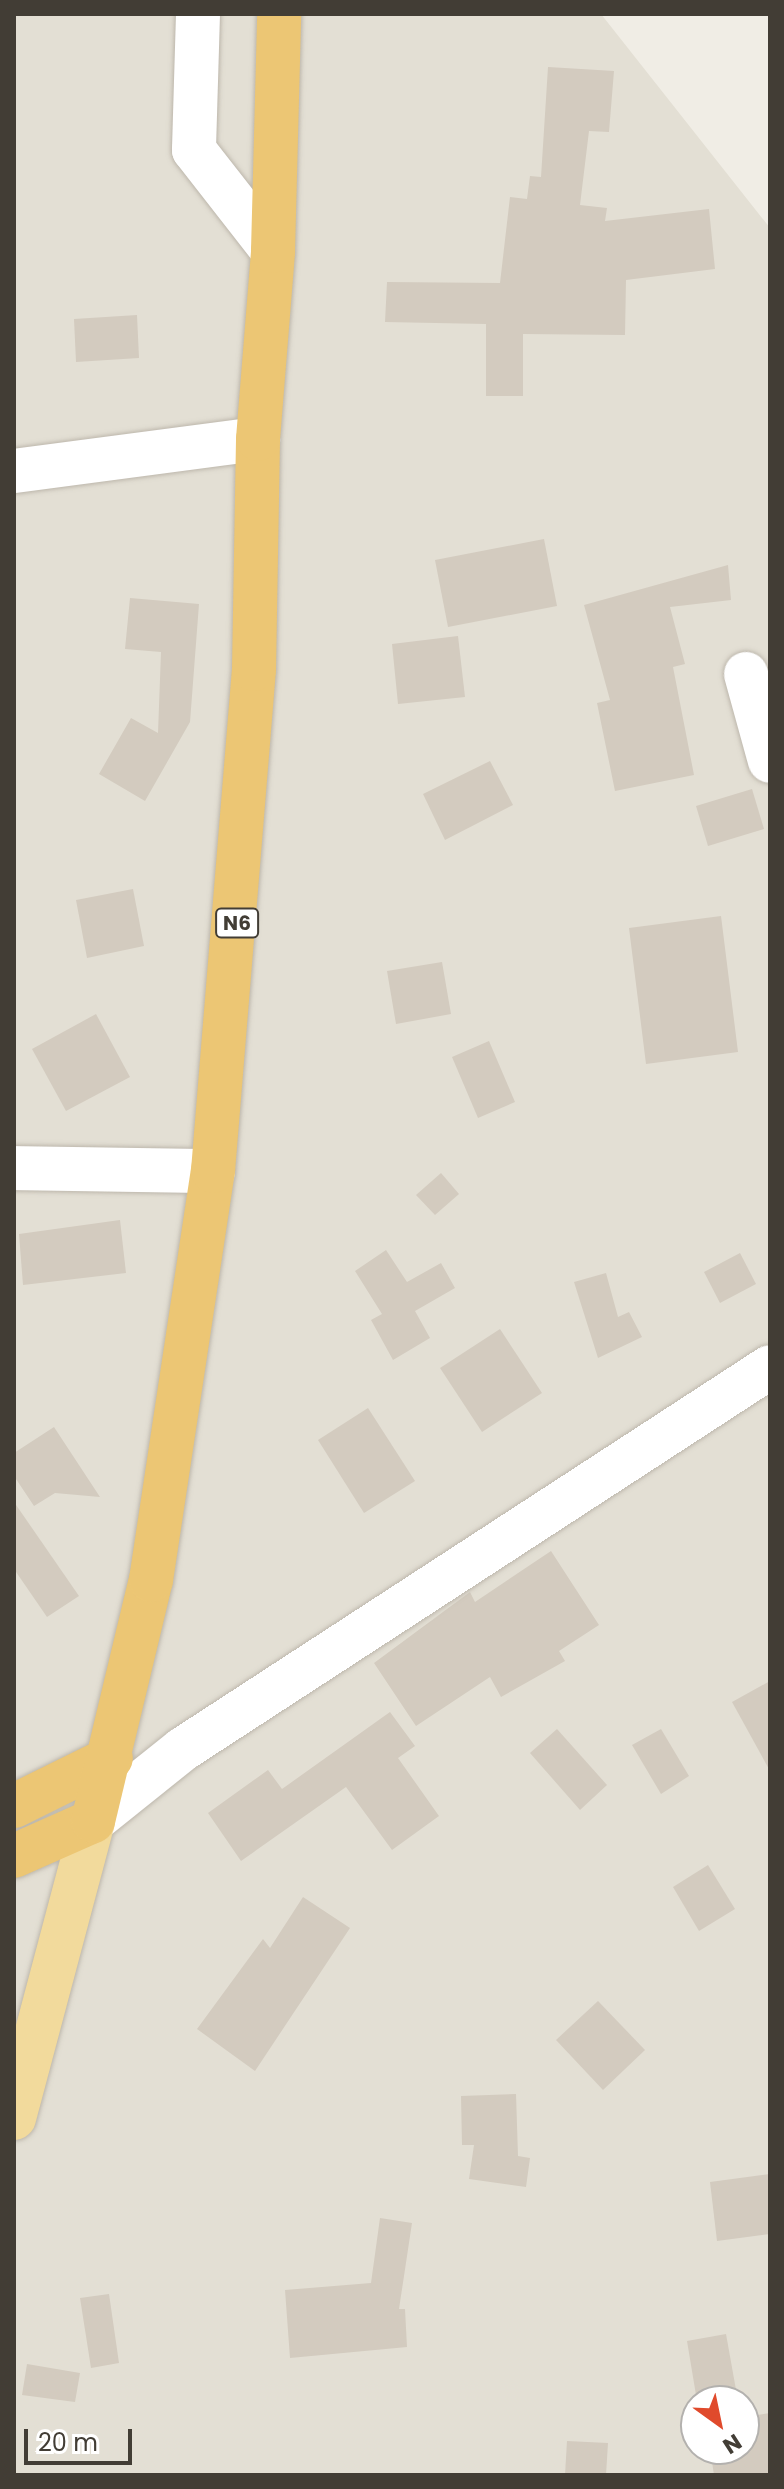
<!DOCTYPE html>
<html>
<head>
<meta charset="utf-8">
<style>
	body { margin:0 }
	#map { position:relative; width:784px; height:2489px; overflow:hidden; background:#f0ede5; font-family:Poppins,sans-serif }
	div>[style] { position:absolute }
	.residential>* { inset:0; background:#e3dfd4 }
	.building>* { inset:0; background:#d3cbbf }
	.roads { filter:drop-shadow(0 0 2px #bdb7ac) drop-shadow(0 0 2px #bdb7ac) }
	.minor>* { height:44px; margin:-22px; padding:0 22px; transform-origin:22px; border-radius:22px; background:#fff }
	.major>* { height:44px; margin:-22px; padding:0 22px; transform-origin:22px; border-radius:22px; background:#f2da9c }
	.highway>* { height:44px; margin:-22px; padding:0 22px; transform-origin:22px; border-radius:22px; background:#ecc674 }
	span { translate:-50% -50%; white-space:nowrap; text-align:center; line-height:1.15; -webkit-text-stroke:6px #fff; paint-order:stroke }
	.shield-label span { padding:2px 6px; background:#fff; border:2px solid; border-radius:6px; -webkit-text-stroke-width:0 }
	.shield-label { font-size:20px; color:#423d35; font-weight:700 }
	.frame { position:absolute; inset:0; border:16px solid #423d35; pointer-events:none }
	.north { position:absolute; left:680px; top:2385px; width:80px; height:80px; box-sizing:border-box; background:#fff; border:2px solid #b3b1ae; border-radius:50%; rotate:147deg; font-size:22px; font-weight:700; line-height:32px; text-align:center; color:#423d35 }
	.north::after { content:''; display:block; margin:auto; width:28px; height:36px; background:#e04a2c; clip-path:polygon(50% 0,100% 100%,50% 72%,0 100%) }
	.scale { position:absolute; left:24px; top:2429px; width:108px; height:36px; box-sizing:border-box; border:4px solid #423d35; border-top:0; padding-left:10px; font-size:24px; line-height:28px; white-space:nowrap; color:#423d35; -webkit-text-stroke:6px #fff; paint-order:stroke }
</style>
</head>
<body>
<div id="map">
	<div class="residential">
		<div style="clip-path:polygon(evenodd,14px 14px,601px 14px,770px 228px,770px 2475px,14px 2475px,14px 14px,696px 2401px,744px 2401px,744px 2449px,696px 2449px,696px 2401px)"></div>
	</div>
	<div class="building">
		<div style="clip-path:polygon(548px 67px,614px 71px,609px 132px,589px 131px,580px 205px,607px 208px,605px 221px,709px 209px,715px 269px,626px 280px,625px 335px,523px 334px,523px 396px,486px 396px,486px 324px,385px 322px,387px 282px,500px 283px,510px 197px,527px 199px,530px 176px,541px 177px)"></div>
		<div style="clip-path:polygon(137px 315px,139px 358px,76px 362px,74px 319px)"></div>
		<div style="clip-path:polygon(544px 539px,557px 606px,448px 627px,435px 560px)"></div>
		<div style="clip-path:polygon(728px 565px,731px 600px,670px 607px,685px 664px,673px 667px,694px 775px,615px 791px,597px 703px,610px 700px,584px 605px)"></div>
		<div style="clip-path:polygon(130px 598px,199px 604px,190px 722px,145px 801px,99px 774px,131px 718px,158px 733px,161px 652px,125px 649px)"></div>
		<div style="clip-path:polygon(458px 636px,465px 697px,398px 704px,392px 644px)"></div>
		<div style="clip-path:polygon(490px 761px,513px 805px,445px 840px,423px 794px)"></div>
		<div style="clip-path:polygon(752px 789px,764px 829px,708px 846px,696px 806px)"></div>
		<div style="clip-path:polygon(133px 889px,144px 946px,87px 958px,76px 900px)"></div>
		<div style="clip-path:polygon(721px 916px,738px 1052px,646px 1064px,629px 928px)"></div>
		<div style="clip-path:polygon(442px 962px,451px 1014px,396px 1024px,387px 971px)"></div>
		<div style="clip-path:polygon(96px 1014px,130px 1077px,66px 1111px,32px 1049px)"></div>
		<div style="clip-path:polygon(489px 1041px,515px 1102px,478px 1118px,452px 1057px)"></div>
		<div style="clip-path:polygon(441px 1173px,459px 1194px,435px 1215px,416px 1195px)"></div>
		<div style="clip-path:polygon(120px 1220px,126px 1273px,23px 1285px,19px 1234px)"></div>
		<div style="clip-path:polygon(386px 1250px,407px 1282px,441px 1263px,455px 1288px,415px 1311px,430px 1338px,393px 1360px,371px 1320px,382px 1314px,355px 1271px)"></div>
		<div style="clip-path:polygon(740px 1253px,756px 1284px,720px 1303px,704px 1272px)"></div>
		<div style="clip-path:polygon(606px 1273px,618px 1317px,629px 1312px,642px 1337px,598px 1358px,574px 1282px)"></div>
		<div style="clip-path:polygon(500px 1329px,542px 1393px,482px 1432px,440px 1368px)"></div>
		<div style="clip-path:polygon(368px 1408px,415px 1481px,364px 1513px,318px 1440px)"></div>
		<div style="clip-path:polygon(54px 1427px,100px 1497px,55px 1493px,34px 1506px,14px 1476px,14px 1453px)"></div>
		<div style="clip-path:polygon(14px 1502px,79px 1596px,47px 1617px,14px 1569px)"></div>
		<div style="clip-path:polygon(551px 1551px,599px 1625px,559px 1651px,565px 1661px,501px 1697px,490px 1677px,416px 1726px,374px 1663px,470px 1592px,475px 1602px)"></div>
		<div style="clip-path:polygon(770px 1681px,770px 1771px,732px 1702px)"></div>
		<div style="clip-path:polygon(390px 1712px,415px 1746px,398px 1758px,439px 1816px,392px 1850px,346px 1787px,241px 1861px,208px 1813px,268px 1770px,282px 1789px)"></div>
		<div style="clip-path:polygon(557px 1729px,607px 1785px,580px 1810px,530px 1753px)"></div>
		<div style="clip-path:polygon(661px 1729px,689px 1776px,661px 1794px,632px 1745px)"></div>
		<div style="clip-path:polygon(708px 1865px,735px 1909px,699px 1931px,673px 1887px)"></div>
		<div style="clip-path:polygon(303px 1897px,350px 1928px,255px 2071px,197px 2029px,263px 1939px,270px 1948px)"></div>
		<div style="clip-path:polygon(598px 2001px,645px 2050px,603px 2090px,556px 2040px)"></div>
		<div style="clip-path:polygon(516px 2094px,518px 2156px,530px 2158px,526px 2187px,469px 2179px,474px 2145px,462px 2145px,461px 2096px)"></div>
		<div style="clip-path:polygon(770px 2174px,770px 2234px,717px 2241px,710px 2182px)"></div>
		<div style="clip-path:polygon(380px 2218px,412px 2223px,399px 2309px,405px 2309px,407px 2347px,290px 2358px,285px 2290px,371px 2283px)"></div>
		<div style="clip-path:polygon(109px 2294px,119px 2363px,91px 2368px,80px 2298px)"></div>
		<div style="clip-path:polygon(726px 2334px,738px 2401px,697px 2401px,687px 2341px)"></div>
		<div style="clip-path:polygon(27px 2364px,80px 2373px,75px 2402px,22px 2395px)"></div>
		<div style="clip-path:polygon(770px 2413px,770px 2475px,714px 2475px,710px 2449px,744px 2449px,744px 2417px)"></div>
		<div style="clip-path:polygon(567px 2441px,608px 2443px,606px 2475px,565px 2475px)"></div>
	</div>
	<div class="roads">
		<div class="minor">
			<div style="left:198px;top:14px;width:136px;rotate:91.7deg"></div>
			<div style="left:194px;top:150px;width:128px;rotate:52deg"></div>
			<div style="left:14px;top:471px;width:246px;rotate:-7.5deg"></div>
			<div style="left:746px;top:674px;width:90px;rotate:74.6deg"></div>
			<div style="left:14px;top:1168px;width:199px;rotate:0.9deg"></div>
			<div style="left:93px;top:1821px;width:115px;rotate:-38.7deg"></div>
			<div style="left:183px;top:1749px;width:700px;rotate:-33.05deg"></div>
		</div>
		<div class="major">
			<div style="left:14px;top:2118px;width:307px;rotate:-75.1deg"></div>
		</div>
		<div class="highway">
			<div style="left:14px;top:1806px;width:108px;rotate:-26.3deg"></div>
			<div style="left:14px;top:1856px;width:86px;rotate:-23.9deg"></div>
			<div style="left:93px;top:1821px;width:248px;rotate:-76.5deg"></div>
			<div style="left:151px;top:1580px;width:414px;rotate:-81.4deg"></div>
			<div style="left:213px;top:1171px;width:504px;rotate:-85.33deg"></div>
			<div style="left:254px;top:669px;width:230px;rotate:-89deg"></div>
			<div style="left:258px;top:439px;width:189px;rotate:-85.4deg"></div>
			<div style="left:273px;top:251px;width:237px;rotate:-88.5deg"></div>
		</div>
	</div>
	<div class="shield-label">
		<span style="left:237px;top:923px">N6</span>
	</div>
	<div class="frame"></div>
	<div class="north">N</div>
	<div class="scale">20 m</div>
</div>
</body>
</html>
